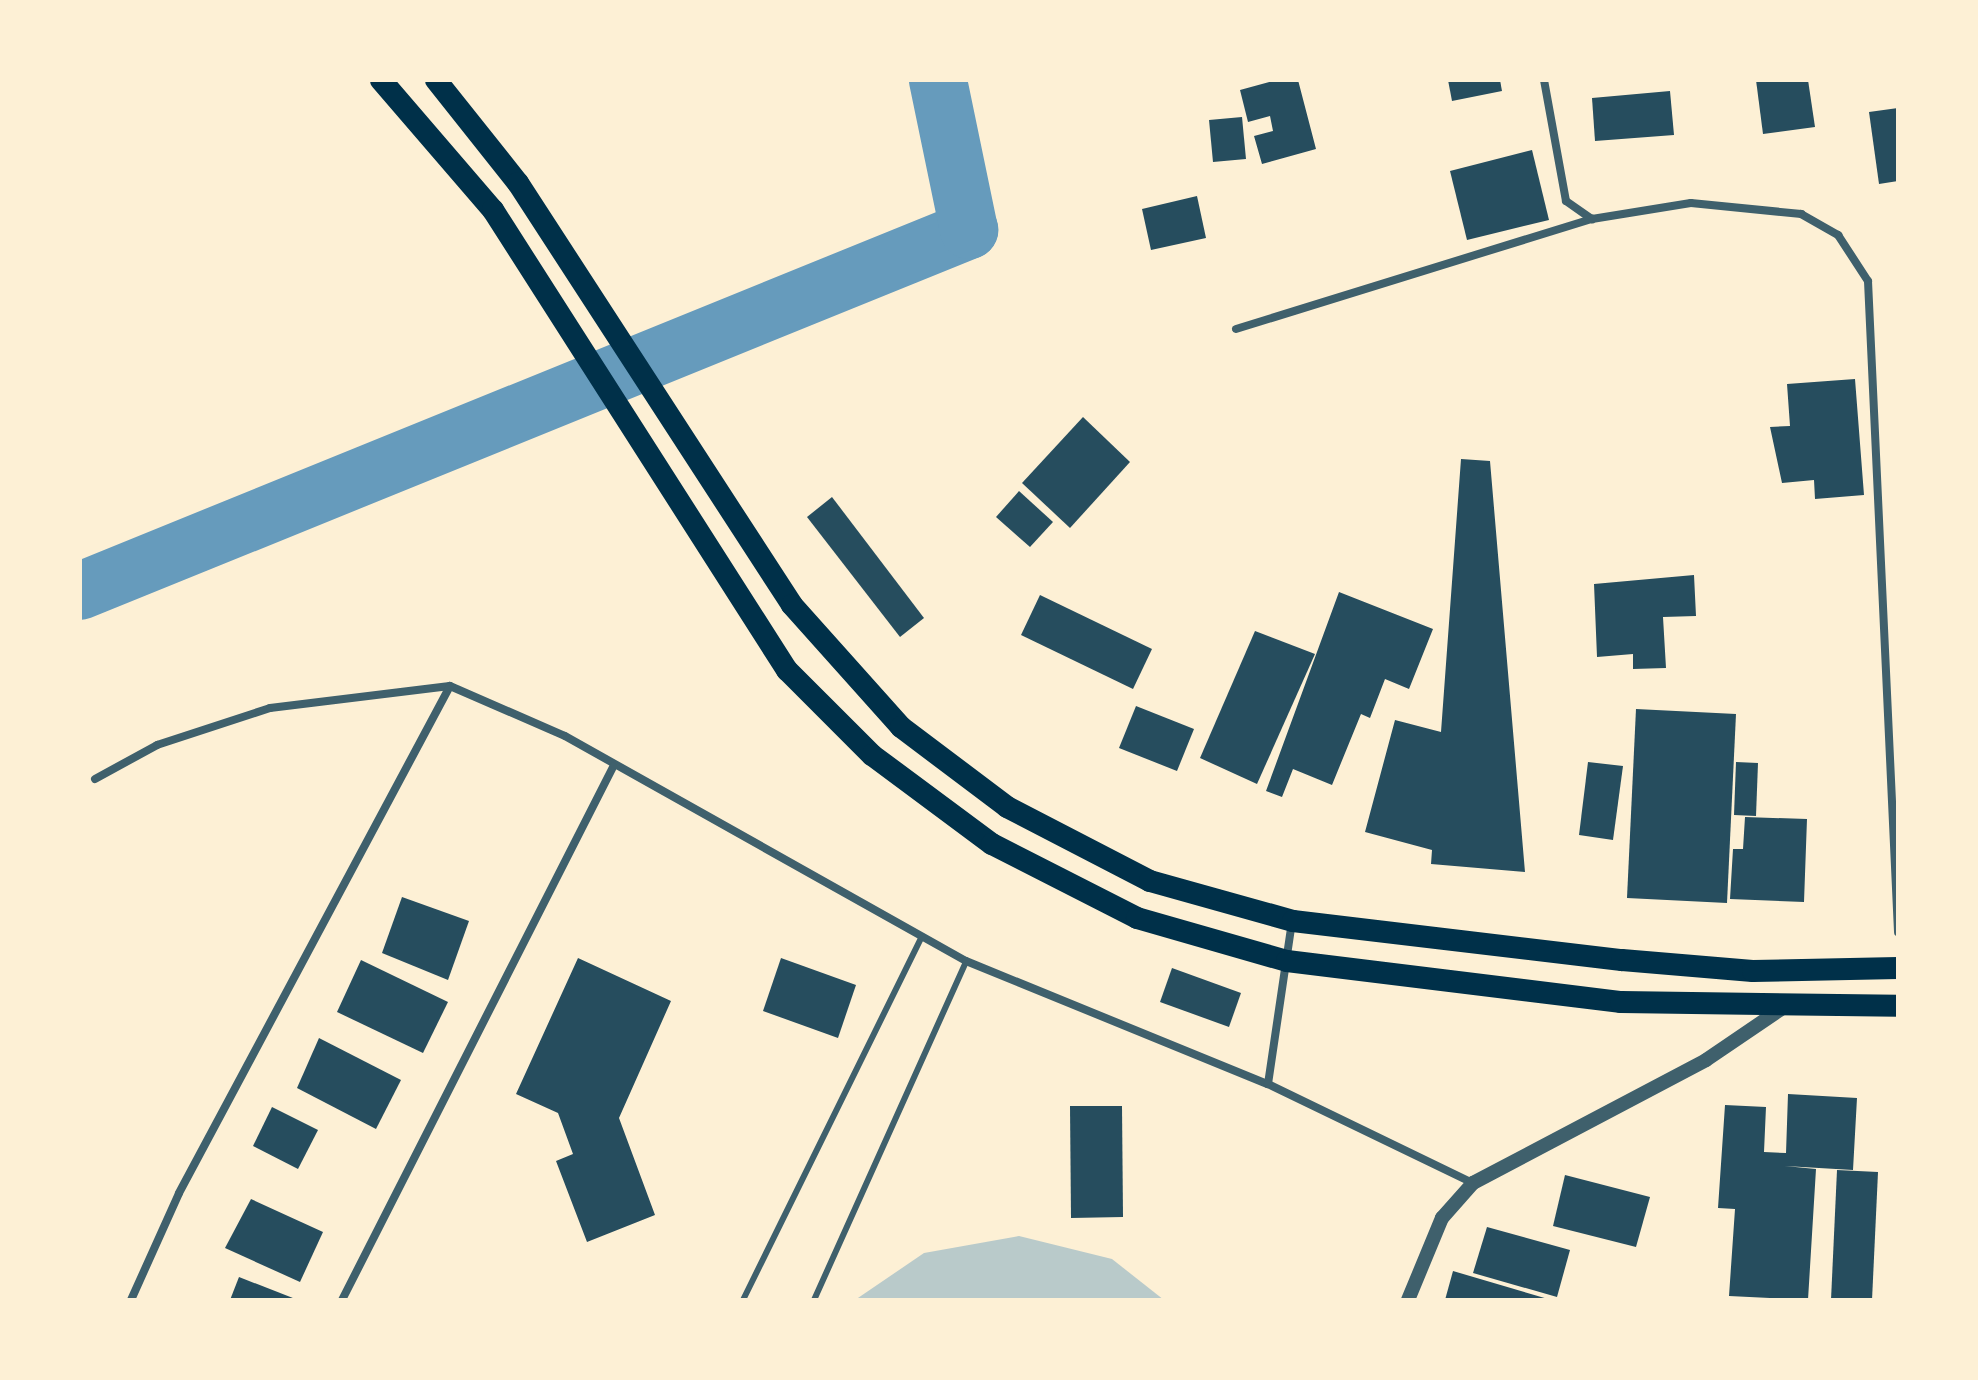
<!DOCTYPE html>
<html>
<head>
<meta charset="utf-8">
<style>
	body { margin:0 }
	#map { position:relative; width:1978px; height:1380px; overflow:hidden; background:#fdf0d5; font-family:"IBM Plex Sans",sans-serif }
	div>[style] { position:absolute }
	.green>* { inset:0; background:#b9caca }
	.river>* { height:58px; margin:-29px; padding:0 29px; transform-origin:29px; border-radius:29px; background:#669bbc }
	.building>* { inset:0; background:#264d5e }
	.service>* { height:6px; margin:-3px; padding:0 3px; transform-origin:3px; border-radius:3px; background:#3f606c }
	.minor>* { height:8px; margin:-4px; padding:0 4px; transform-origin:4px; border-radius:4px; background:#3f606c }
	.tertiary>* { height:14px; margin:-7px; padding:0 7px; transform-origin:7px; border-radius:7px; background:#3f606c }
	.trunk>* { height:22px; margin:-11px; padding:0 11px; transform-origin:11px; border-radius:11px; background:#003049 }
	span { translate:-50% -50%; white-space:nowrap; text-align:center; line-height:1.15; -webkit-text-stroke:6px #fdf0d5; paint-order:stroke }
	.frame { position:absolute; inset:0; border:82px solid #fdf0d5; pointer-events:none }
</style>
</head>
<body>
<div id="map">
	<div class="green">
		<div style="clip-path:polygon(1019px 1236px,1112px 1259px,1164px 1300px,855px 1300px,924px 1253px)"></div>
	</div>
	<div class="river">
		<div style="left:80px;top:591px;width:960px;rotate:-22.1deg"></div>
		<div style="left:969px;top:230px;width:153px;rotate:-101.7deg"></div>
	</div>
	<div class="building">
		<div style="clip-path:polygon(1277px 80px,1298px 80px,1316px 149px,1262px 164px,1254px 136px,1273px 131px,1270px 116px,1248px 122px,1240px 90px)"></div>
		<div style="clip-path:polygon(1448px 80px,1500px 80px,1502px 91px,1452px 101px)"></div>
		<div style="clip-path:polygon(1756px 80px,1808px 80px,1815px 127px,1763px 134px)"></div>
		<div style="clip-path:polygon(1670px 91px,1674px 135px,1595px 141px,1592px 98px)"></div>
		<div style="clip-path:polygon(1898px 108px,1898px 181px,1879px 184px,1869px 112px)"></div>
		<div style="clip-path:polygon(1242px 117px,1246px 159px,1213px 162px,1209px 120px)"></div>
		<div style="clip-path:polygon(1532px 150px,1549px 220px,1467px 240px,1450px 171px)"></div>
		<div style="clip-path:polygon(1197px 196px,1206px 238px,1151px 250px,1142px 209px)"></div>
		<div style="clip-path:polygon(1855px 379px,1864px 495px,1815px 499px,1814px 480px,1782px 483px,1770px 427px,1790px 426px,1787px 384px)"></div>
		<div style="clip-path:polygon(1083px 417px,1130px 462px,1070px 528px,1022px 483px)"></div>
		<div style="clip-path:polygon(1461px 459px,1490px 461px,1525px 872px,1431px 864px,1432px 850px,1365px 832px,1395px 720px,1441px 732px)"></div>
		<div style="clip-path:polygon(1019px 491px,1053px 522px,1030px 547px,996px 517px)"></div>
		<div style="clip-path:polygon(832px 497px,924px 618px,900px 637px,807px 517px)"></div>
		<div style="clip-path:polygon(1694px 575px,1696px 616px,1663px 617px,1666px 668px,1633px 669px,1633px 654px,1597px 657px,1594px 584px)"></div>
		<div style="clip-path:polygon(1339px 592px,1433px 629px,1409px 689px,1385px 679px,1370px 718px,1361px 714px,1332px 785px,1293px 769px,1282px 797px,1266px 791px)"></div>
		<div style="clip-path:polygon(1040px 595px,1152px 649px,1133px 689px,1021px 635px)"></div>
		<div style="clip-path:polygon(1255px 631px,1315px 654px,1257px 784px,1200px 758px)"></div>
		<div style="clip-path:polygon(1136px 706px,1194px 729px,1177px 771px,1119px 748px)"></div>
		<div style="clip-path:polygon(1636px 709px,1736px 714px,1727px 903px,1627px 898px)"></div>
		<div style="clip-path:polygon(1588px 762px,1623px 766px,1613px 840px,1579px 835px)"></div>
		<div style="clip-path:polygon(1736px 762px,1758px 763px,1756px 816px,1734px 815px)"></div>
		<div style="clip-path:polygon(1745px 817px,1807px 819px,1804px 902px,1730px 899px,1733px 849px,1743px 849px)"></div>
		<div style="clip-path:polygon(402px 897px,469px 921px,448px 980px,382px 953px)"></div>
		<div style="clip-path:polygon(578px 958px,671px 1001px,619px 1118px,655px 1215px,587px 1242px,556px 1161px,573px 1154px,558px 1113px,516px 1094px)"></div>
		<div style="clip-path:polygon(781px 958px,856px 985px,838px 1038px,763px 1011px)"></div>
		<div style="clip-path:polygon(361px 960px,448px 1002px,423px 1053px,337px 1012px)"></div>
		<div style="clip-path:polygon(1172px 968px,1241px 993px,1229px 1027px,1160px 1002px)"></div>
		<div style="clip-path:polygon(319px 1038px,401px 1080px,376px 1129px,297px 1088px)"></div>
		<div style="clip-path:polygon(1788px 1094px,1857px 1098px,1853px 1170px,1785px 1166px,1816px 1169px,1808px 1300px,1729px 1296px,1735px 1209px,1718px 1208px,1725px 1105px,1766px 1107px,1764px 1152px,1786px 1153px)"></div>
		<div style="clip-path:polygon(1070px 1106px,1122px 1106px,1123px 1217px,1071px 1218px)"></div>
		<div style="clip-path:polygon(272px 1107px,318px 1130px,298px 1169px,253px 1146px)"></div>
		<div style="clip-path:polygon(1837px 1170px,1878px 1172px,1872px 1300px,1831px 1300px)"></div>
		<div style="clip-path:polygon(1565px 1175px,1650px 1197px,1636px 1247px,1553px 1226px)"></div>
		<div style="clip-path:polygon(251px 1199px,323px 1232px,300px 1282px,225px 1248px)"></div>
		<div style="clip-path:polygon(1487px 1227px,1570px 1250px,1557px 1297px,1473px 1273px)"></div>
		<div style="clip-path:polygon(1453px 1271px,1548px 1299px,1548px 1300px,1445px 1300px)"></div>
		<div style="clip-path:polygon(239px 1277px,298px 1300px,230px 1300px)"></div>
	</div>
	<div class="service">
		<div style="left:743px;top:1300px;width:403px;rotate:-63.8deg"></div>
		<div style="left:814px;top:1300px;width:372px;rotate:-65.8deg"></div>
	</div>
	<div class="minor">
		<div style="left:1544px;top:80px;width:123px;rotate:79.7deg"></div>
		<div style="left:1566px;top:201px;width:32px;rotate:35deg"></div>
		<div style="left:1592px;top:219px;width:100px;rotate:-9.2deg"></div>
		<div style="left:1691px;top:203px;width:111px;rotate:5.7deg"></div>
		<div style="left:1801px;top:214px;width:43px;rotate:29.6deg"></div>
		<div style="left:1838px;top:235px;width:55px;rotate:56.9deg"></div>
		<div style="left:1868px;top:281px;width:652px;rotate:87.36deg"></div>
		<div style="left:1236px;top:329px;width:373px;rotate:-17.2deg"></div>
		<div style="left:95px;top:779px;width:71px;rotate:-28.7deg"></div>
		<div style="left:157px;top:745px;width:119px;rotate:-18.1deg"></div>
		<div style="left:270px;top:708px;width:181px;rotate:-7deg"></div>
		<div style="left:450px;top:686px;width:125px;rotate:23.5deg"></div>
		<div style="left:565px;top:736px;width:460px;rotate:29.3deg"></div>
		<div style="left:966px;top:961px;width:326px;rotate:22.2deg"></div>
		<div style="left:1268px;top:1084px;width:228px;rotate:25.8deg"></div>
		<div style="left:1268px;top:1084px;width:164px;rotate:-81.6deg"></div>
		<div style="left:131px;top:1300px;width:117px;rotate:-65.8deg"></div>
		<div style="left:179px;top:1193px;width:575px;rotate:-61.87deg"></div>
		<div style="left:342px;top:1300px;width:598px;rotate:-63.05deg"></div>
	</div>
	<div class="tertiary">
		<div style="left:1408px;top:1300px;width:89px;rotate:-67.5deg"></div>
		<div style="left:1442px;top:1218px;width:47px;rotate:-48.5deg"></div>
		<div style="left:1473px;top:1183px;width:263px;rotate:-27.8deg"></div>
		<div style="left:1706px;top:1060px;width:91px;rotate:-34.2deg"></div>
	</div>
	<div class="trunk">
		<div style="left:381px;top:80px;width:172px;rotate:49.3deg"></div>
		<div style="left:493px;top:210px;width:546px;rotate:57.42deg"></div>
		<div style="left:787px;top:670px;width:120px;rotate:45deg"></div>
		<div style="left:872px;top:755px;width:149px;rotate:36.6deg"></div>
		<div style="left:992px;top:844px;width:163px;rotate:27deg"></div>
		<div style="left:1137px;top:918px;width:156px;rotate:16deg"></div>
		<div style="left:1287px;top:961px;width:337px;rotate:7deg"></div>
		<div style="left:1621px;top:1002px;width:277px;rotate:0.8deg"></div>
		<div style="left:436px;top:80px;width:132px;rotate:51.5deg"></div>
		<div style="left:518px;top:183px;width:503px;rotate:57deg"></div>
		<div style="left:792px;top:605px;width:164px;rotate:48.2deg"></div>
		<div style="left:901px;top:727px;width:133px;rotate:37deg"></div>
		<div style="left:1007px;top:807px;width:161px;rotate:27.4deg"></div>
		<div style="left:1150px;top:881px;width:148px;rotate:15.6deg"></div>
		<div style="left:1293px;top:921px;width:331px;rotate:6.8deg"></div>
		<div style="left:1622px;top:960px;width:131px;rotate:4.8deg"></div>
		<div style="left:1753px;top:971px;width:145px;rotate:-1.2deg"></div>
	</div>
	<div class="frame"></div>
</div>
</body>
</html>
